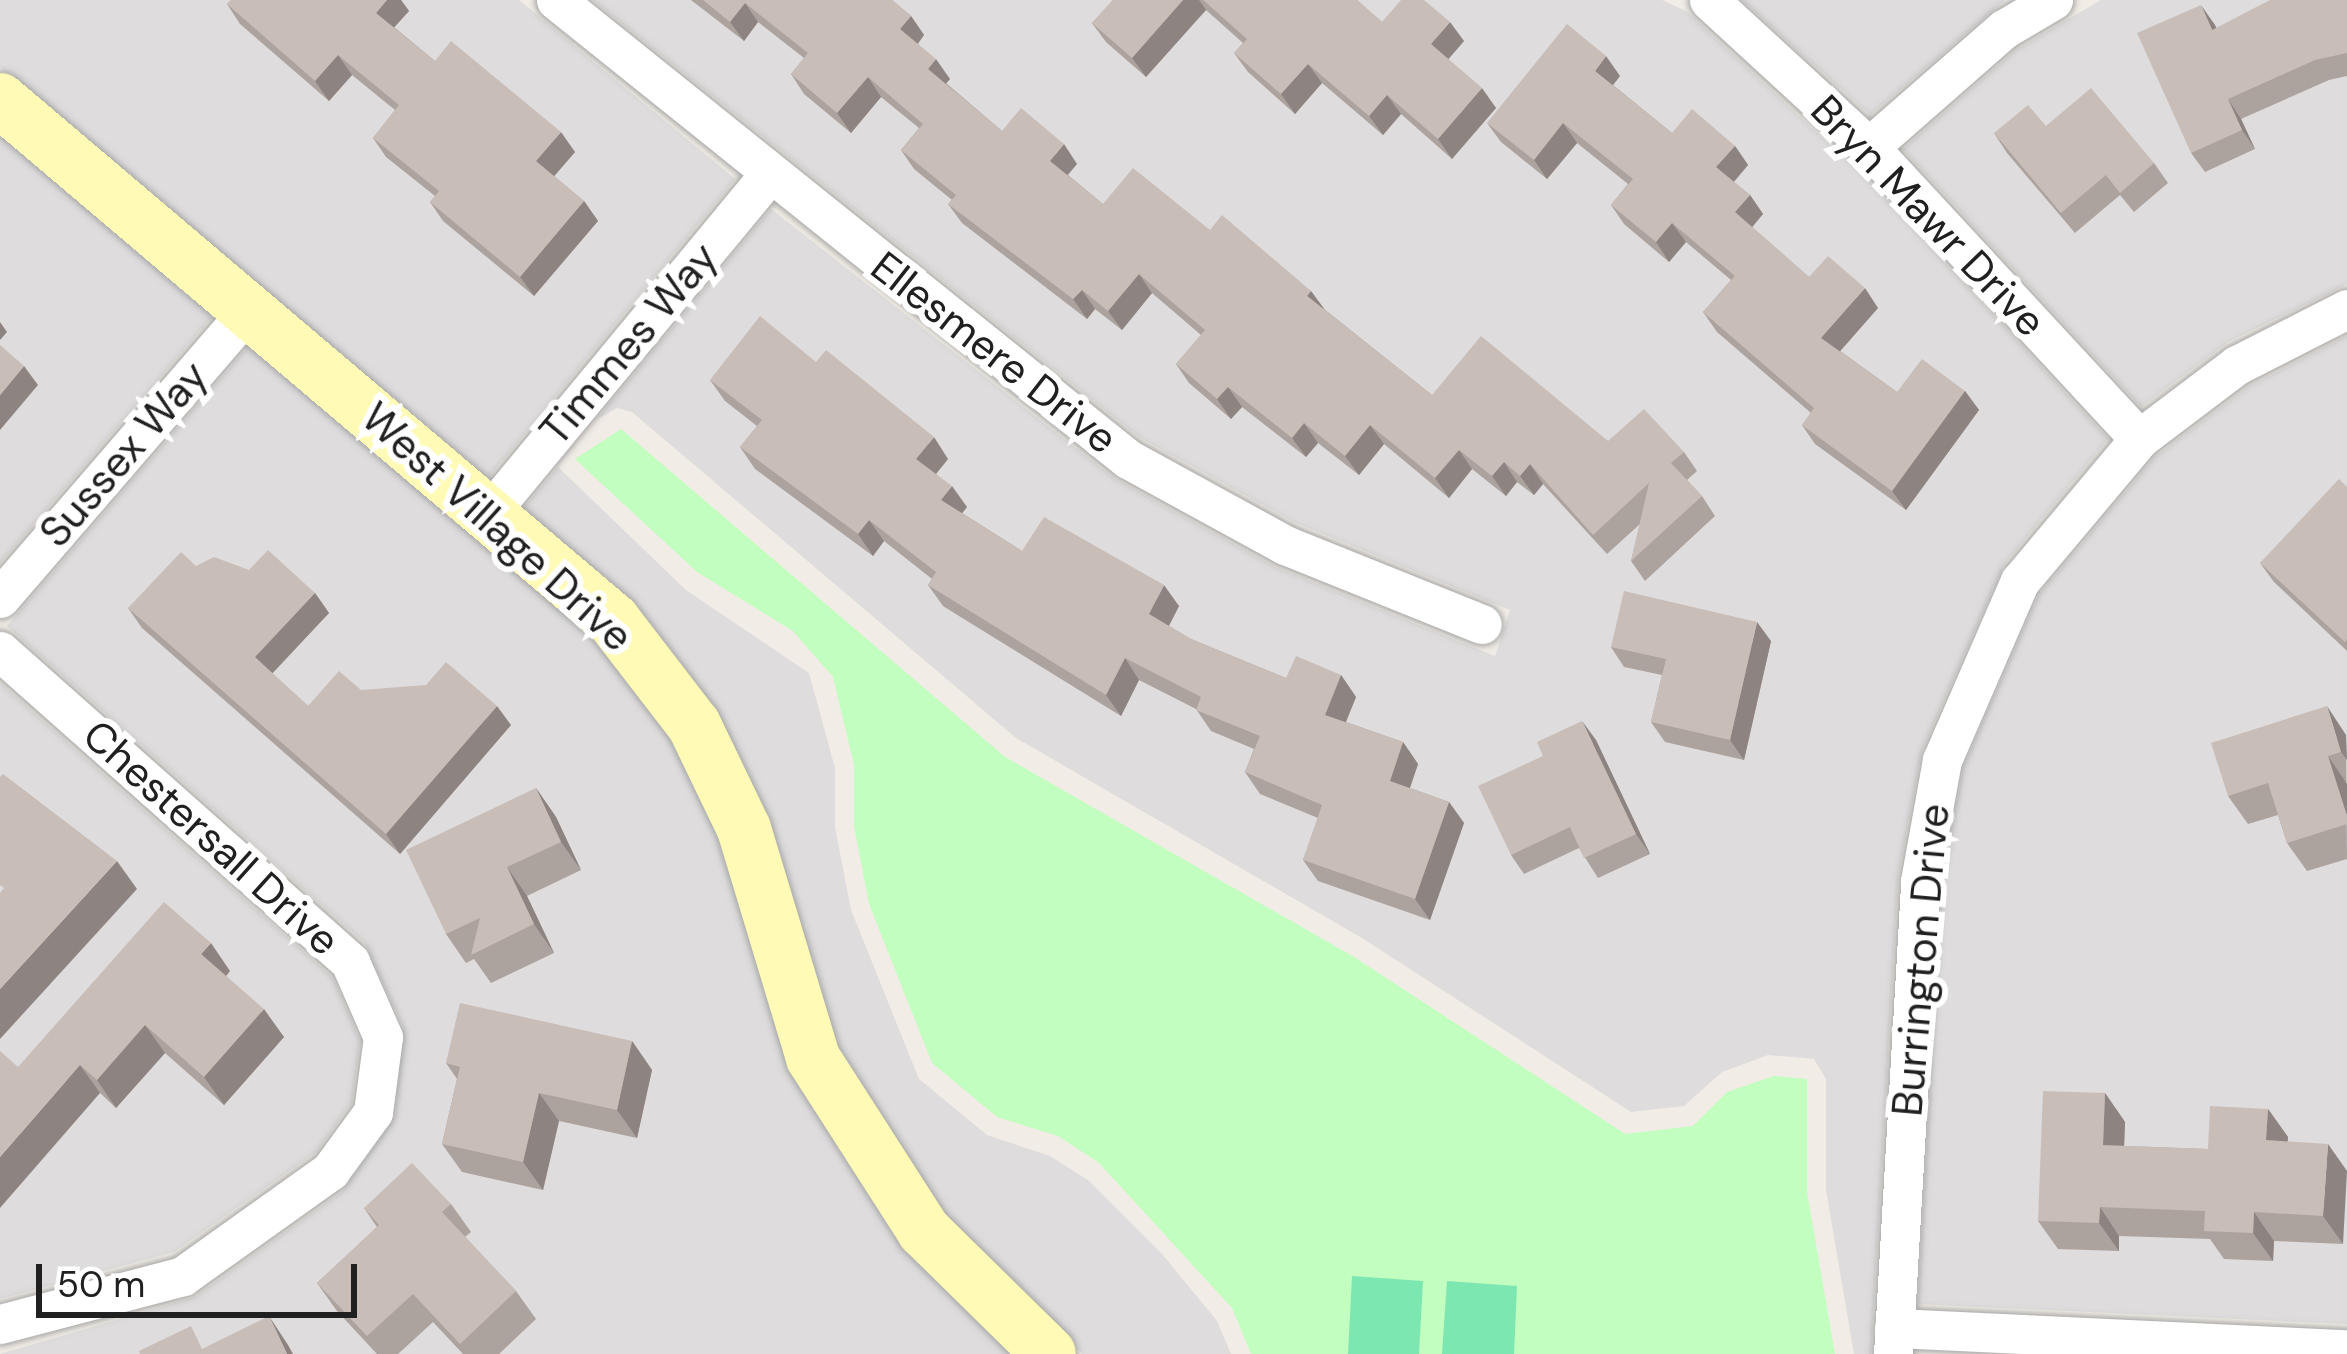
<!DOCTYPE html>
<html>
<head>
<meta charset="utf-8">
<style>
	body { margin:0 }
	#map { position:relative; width:2347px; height:1354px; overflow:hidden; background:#f1ece5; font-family:"DM Sans",sans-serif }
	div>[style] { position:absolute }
	.residential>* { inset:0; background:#dedcdd }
	.park>* { inset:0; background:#c2febf }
	.pitch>* { inset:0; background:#7de7b1 }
	.roads { filter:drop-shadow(0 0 3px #a7a7a7) drop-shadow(0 0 3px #a7a7a7) }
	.street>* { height:39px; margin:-19.5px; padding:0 19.5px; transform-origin:19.5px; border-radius:19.5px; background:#fff }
	.secondary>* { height:54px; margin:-27px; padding:0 27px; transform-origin:27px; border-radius:27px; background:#fffab5 }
	.wall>* { inset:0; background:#ada39e }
	.shaded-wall>* { inset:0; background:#8d8481 }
	.building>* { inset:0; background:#c9bdb8 }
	span { translate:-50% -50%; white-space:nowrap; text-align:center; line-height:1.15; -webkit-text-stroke:12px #fff; paint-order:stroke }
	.street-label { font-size:42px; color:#202020 }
	.scale { position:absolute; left:36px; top:1264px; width:321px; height:54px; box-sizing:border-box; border:6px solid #202020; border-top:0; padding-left:15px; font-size:36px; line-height:42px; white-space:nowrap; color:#202020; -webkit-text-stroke:9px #fff; paint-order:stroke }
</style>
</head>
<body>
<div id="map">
	<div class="residential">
		<div style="clip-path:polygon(0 0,519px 0,735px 179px,487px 479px,8px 76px,0 67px)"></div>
		<div style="clip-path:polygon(593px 0,1662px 0,1686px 11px,1868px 180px,2108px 439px,2004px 564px,1922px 750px,1898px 876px,1871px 1354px,1854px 1354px,1826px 1190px,1826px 1079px,1814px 1059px,1768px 1055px,1722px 1072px,1684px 1106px,1631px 1112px,1362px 938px,1016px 738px,632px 412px,617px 408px,596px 420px,771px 209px,1115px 479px,1275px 567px,1495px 656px,1510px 610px,1294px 522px,1139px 437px)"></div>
		<div style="clip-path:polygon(1742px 0,2005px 0,1870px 115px)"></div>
		<div style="clip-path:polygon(2101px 0,2347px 0,2347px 284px,2228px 342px,2141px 407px,1903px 149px,2016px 50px)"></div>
		<div style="clip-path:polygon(0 132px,215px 313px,0 563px)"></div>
		<div style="clip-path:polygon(2347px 336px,2347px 1324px,1918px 1304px,1942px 885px,1963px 768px,2038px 596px,2154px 458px,2248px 387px)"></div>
		<div style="clip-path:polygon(251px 343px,598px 638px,676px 740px,723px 839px,792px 1066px,1015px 1354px,0 1354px,195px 1297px,342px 1192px,395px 1116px,403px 1026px,364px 942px,7px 626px)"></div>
		<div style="clip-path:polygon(558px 467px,686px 590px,809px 673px,835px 768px,835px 827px,851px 910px,919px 1079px,987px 1135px,1050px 1156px,1088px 1180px,1163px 1255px,1217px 1321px,1231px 1354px,1082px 1354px,940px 1214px,832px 1047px,765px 821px,522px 510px)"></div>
		<div style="clip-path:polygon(0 683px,333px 978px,360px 1041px,352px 1102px,316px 1152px,174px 1252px,0 1299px)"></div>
	</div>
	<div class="park">
		<div style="clip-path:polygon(621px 429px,1005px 757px,1354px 957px,1625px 1134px,1693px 1126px,1727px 1092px,1774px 1076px,1807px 1079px,1807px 1192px,1835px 1354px,1251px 1354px,1232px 1308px,1099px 1163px,1058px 1136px,997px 1117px,932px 1063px,869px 904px,854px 826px,854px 765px,833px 677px,793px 631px,697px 572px,575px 459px)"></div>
	</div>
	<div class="pitch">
		<div style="clip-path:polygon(1352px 1276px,1423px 1281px,1419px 1354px,1348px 1354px)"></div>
		<div style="clip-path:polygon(1447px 1281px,1517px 1286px,1514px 1354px,1442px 1354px)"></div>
	</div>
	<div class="roads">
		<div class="street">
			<div style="left:556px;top:0;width:733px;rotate:38.75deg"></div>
			<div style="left:1128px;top:459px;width:179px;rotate:28.7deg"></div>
			<div style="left:1285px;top:545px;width:212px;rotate:21.9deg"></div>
			<div style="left:1709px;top:0;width:217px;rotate:42.6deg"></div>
			<div style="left:1869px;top:147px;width:398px;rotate:47.2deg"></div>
			<div style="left:1869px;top:147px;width:179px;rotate:-41.2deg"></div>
			<div style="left:2004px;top:29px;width:57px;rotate:-30.6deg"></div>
			<div style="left:489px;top:513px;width:438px;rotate:-50.4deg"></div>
			<div style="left:0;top:598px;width:381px;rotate:-49.2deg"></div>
			<div style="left:0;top:651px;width:468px;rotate:41.6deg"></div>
			<div style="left:350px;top:962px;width:82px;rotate:66.3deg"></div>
			<div style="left:383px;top:1037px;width:76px;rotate:97.6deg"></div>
			<div style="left:373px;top:1112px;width:73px;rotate:126.1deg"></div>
			<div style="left:330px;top:1171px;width:181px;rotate:144.5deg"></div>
			<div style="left:183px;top:1276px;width:189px;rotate:165.3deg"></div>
			<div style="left:1894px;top:1328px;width:453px;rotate:2.7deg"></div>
			<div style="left:1893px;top:1354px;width:474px;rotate:-86.7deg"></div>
			<div style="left:1920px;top:881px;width:123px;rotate:-79.7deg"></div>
			<div style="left:1942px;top:760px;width:195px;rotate:-66.5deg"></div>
			<div style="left:2020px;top:581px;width:185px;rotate:-50deg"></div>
			<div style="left:2139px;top:439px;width:123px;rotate:-37.1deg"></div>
			<div style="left:2237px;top:365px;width:123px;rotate:-27deg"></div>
		</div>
		<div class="secondary">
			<div style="left:0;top:100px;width:804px;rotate:40.31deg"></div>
			<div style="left:613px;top:620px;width:133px;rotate:52.4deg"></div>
			<div style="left:694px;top:725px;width:115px;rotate:64.3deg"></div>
			<div style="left:744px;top:829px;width:239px;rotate:73.2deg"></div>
			<div style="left:813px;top:1058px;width:206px;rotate:57.3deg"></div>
			<div style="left:924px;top:1231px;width:175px;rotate:44.5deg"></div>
		</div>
	</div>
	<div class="wall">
		<div style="clip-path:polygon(231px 0,401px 0,409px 11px,394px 27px,435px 61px,575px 152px,554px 176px,584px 201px,598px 221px,534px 296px,443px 221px,430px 202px,435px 196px,386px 157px,373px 138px,395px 110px,352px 75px,329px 101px,240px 24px,227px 4px)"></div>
		<div style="clip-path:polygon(691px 0,892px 0,911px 16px,924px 35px,918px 44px,950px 79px,946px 83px,1002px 131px,1077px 164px,1068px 175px,1103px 204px,1210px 230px,1311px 291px,1324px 309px,1432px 395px,1608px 441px,1684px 452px,1697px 471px,1687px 480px,1702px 496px,1715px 516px,1645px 581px,1631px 561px,1640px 524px,1607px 554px,1543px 484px,1534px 495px,1517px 482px,1506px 496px,1472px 469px,1449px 498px,1384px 444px,1359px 475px,1318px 443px,1306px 457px,1242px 407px,1231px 419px,1189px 383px,1176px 364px,1201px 335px,1152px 293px,1122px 330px,1095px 309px,1087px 319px,962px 223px,948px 204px,952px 200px,914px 169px,901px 150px,919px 128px,881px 97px,851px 133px,804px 94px,791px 74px,804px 58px,758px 22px,744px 41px)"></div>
		<div style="clip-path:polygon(1113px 0,1357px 0,1382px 22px,1464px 41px,1448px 59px,1496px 108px,1452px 159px,1401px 114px,1383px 135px,1322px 83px,1295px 114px,1248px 72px,1234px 53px,1243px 43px,1206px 10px,1146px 77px,1106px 42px,1092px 23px)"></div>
		<div style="clip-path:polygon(2347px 0,2347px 76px,2329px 80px,2241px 119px,2255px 149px,2205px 172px,2191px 153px,2215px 25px,2216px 28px)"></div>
		<div style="clip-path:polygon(1620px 76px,1613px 85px,1672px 133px,1735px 146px,1748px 165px,1734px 182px,1750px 195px,1763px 214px,1752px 227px,1809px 277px,1878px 308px,1840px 351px,1897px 392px,1965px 391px,1979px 410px,1906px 510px,1815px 444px,1802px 425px,1811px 413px,1717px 332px,1703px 312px,1731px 280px,1686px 242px,1669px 262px,1624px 224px,1611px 205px,1628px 184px,1577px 143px,1547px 179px,1501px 142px,1487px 123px)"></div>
		<div style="clip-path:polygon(2046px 126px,2154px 163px,2168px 183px,2134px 212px,2120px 195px,2075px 233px,2007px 153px,1994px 133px)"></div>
		<div style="clip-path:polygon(816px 362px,948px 459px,936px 474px,967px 507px,962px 513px,1022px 551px,1179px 606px,1169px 626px,1191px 639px,1286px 678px,1341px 675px,1356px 697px,1346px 722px,1403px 742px,1418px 764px,1410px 788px,1449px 802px,1464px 823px,1430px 920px,1318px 881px,1303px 860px,1318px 818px,1260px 794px,1245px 772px,1254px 749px,1211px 731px,1196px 709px,1139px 680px,1121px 716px,943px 606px,928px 585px,932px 579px,884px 541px,873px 556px,755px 469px,740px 447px,757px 426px,725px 401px,710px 380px)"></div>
		<div style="clip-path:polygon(2347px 487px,2347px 651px,2274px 582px,2260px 563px)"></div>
		<div style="clip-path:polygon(196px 566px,249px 570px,315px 593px,329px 613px,272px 673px,308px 706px,361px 690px,511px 725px,400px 854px,142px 628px,128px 608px)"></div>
		<div style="clip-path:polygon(1771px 641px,1744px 760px,1665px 742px,1651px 722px,1662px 675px,1624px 667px,1611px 647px)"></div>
		<div style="clip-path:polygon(2346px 735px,2347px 859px,2307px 871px,2287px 843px,2278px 815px,2248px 824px,2228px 796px)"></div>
		<div style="clip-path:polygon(1596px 740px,1650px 854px,1598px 878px,1579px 848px,1524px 874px,1511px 855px)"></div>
		<div style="clip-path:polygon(536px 788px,556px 817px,581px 870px,527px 896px,554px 953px,491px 983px,474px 959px,466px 963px,446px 934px)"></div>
		<div style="clip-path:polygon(230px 971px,226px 976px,284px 1037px,224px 1105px,165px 1053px,116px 1108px,100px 1093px,18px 1067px)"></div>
		<div style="clip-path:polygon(632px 1041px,652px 1070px,637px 1138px,559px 1121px,543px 1190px,462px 1172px,442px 1144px,457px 1079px,446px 1063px)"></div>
		<div style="clip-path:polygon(2105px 1093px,2125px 1122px,2124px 1146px,2208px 1149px,2268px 1109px,2288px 1137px,2287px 1142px,2343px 1244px,2274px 1241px,2273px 1261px,2224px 1259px,2210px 1239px,2119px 1236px,2119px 1251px,2058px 1249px,2038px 1221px)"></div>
		<div style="clip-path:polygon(451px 1204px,471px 1232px,465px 1237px,516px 1291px,536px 1319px,499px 1354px,463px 1354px,433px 1322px,398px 1354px,377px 1354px,337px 1311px,317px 1283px,377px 1227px,364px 1208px)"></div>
	</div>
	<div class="shaded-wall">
		<div style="clip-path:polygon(387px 0,401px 0,409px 11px,390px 32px,376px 13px)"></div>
		<div style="clip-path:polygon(1183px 0,1199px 0,1206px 10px,1146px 77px,1132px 58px)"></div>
		<div style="clip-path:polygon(745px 3px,758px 22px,744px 41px,730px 22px)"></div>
		<div style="clip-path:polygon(2201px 5px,2215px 25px,2226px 50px,2212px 30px)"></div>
		<div style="clip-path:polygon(911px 16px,924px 35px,914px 48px,900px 29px)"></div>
		<div style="clip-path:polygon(1450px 22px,1464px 41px,1445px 63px,1431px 44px)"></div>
		<div style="clip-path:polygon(338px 55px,352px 75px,329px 101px,315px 81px)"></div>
		<div style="clip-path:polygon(1606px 56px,1620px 76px,1609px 90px,1595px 71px)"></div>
		<div style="clip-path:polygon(936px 59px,950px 79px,942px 88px,928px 69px)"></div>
		<div style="clip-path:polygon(1308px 64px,1322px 83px,1295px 114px,1281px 94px)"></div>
		<div style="clip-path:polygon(868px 77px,881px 97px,851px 133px,837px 113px)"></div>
		<div style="clip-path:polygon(1482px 88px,1496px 108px,1452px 159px,1438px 139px)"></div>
		<div style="clip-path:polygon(1387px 95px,1401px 114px,1383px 135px,1369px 116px)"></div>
		<div style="clip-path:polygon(2228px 99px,2241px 119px,2255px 149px,2242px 130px)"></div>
		<div style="clip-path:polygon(1563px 123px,1577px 143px,1547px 179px,1534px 160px)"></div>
		<div style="clip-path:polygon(561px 132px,575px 152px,550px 181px,536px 161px)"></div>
		<div style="clip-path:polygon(1064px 144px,1077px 164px,1063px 180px,1050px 161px)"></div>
		<div style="clip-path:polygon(1735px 146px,1748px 165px,1730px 186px,1716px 167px)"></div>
		<div style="clip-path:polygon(1750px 195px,1763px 214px,1748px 232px,1735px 212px)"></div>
		<div style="clip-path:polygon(584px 201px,598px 221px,534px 296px,520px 277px)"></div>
		<div style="clip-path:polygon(1672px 223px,1686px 242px,1669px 262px,1656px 242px)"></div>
		<div style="clip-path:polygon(1139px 274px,1152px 293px,1122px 330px,1108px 311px)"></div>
		<div style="clip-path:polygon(1865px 288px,1878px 308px,1835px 357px,1821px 338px)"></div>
		<div style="clip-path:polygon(1082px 290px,1095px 309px,1087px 319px,1073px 299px)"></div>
		<div style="clip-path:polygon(1311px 291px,1325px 310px,1307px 296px)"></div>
		<div style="clip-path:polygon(0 322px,7px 332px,0 340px)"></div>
		<div style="clip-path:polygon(24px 366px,38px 385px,0 430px,0 395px)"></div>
		<div style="clip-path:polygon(1228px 387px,1242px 407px,1231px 419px,1217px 399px)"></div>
		<div style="clip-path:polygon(1965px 391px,1979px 410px,1906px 510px,1892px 491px)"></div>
		<div style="clip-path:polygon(1304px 423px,1318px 443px,1306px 457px,1292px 438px)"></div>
		<div style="clip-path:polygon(1370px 425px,1384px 444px,1359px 475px,1345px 456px)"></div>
		<div style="clip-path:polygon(934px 437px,948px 459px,931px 480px,916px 459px)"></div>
		<div style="clip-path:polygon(1459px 450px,1472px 469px,1449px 498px,1435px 478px)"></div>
		<div style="clip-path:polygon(1504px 462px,1517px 482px,1506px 496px,1492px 476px)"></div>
		<div style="clip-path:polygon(1530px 464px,1543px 484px,1534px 495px,1520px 476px)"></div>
		<div style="clip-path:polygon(952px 486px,967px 507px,956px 521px,941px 500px)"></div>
		<div style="clip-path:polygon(869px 520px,884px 541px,873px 556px,858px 534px)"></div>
		<div style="clip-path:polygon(1164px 585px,1179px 606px,1164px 635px,1149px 614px)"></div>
		<div style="clip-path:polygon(315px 593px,329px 613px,269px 677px,255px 657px)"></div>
		<div style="clip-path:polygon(1757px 622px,1771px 641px,1744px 760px,1730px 740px)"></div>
		<div style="clip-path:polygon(1125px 658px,1139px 680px,1121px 716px,1106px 695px)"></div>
		<div style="clip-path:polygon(1341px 675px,1356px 697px,1340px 736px,1325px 715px)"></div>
		<div style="clip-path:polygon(497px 706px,511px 725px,400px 854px,386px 834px)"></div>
		<div style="clip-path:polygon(2327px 706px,2346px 735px,2347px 760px,2341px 752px)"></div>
		<div style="clip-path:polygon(1582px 721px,1596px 740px,1650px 854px,1636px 834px)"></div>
		<div style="clip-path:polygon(1403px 742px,1418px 764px,1405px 802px,1390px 781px)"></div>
		<div style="clip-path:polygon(2328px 756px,2347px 784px,2347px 816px)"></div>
		<div style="clip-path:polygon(536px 788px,556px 817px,581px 870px,561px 842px)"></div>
		<div style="clip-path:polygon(1449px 802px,1464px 823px,1430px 920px,1415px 899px)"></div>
		<div style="clip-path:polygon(117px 861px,137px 889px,0 1039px,0 989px)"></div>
		<div style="clip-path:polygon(507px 867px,527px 896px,554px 953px,534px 924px)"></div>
		<div style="clip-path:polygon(211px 943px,230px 971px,221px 982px,201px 954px)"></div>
		<div style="clip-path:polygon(264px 1009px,284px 1037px,224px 1105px,204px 1077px)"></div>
		<div style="clip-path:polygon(145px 1025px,165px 1053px,116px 1108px,97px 1080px)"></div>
		<div style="clip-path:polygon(632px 1041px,652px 1070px,637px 1138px,617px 1110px)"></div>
		<div style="clip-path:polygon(80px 1065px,100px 1093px,0 1208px,0 1157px)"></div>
		<div style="clip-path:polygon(539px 1093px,559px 1121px,543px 1190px,523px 1162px)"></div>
		<div style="clip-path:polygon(2105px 1093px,2125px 1122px,2123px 1174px,2103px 1145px)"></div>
		<div style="clip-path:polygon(2268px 1109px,2288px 1137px,2286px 1169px,2266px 1140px)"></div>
		<div style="clip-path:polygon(2328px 1144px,2347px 1171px,2343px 1244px,2323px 1216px)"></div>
		<div style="clip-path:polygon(2100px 1207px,2119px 1236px,2119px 1251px,2099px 1223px)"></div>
		<div style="clip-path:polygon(2254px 1212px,2274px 1241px,2273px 1261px,2253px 1233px)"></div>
		<div style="clip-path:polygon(269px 1316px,288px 1345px,293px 1354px,287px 1354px)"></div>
	</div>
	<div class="building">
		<div style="clip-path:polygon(231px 0,387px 0,376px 13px,435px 61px,451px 41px,561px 132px,536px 161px,584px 201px,520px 277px,430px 202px,439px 191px,373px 138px,399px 105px,338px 55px,315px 81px,227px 4px)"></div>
		<div style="clip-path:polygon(703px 0,892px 0,911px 16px,900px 29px,936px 59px,928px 69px,1002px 131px,1021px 108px,1064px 144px,1050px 161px,1103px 204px,1133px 168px,1210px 230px,1222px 215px,1311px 291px,1307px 296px,1432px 395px,1481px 336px,1608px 441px,1644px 409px,1684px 452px,1671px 463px,1702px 496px,1631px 561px,1649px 483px,1593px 535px,1530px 464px,1520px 476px,1504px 462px,1492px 476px,1459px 450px,1435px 478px,1370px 425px,1345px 456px,1304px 423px,1292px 438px,1228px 387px,1217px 399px,1176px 364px,1205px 330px,1139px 274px,1108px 311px,1082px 290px,1073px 299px,948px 204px,956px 195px,901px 150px,923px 124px,868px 77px,837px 113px,791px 74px,808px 53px,745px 3px,730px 22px)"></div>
		<div style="clip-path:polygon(1113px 0,1183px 0,1132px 58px,1092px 23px)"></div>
		<div style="clip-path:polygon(1203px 0,1357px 0,1382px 22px,1401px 0,1424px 0,1450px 22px,1431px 44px,1482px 88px,1438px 139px,1387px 95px,1369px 116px,1308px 64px,1281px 94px,1234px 53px,1247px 39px)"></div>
		<div style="clip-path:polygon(2270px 0,2347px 0,2347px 53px,2315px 60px,2228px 99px,2242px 130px,2191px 153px,2137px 33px,2201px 5px,2212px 30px)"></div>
		<div style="clip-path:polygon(1567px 24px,1606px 56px,1595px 71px,1672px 133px,1692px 109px,1735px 146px,1716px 167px,1750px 195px,1735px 212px,1809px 277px,1828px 256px,1865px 288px,1821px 338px,1897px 392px,1922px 359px,1965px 391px,1892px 491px,1802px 425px,1814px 408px,1703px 312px,1735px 276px,1672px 223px,1656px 242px,1611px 205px,1633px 179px,1563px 123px,1534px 160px,1487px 123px)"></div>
		<div style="clip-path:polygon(2091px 88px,2154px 163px,2120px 193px,2106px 175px,2061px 213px,1994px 133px,2028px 105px,2046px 126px)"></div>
		<div style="clip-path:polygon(760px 316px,816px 362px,826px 350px,934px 437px,916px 459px,952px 486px,941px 500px,1022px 551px,1044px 517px,1164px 585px,1149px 614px,1191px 639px,1286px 678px,1296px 656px,1341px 675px,1325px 715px,1403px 742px,1390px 781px,1449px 802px,1415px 899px,1303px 860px,1322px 805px,1245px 772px,1260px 736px,1196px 710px,1201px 697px,1125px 658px,1106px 695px,928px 585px,936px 572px,869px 520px,858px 534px,740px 447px,762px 420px,710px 380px)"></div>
		<div style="clip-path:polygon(0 345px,24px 366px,0 395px)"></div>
		<div style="clip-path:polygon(2339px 479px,2347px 487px,2347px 639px,2345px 642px,2260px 563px)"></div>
		<div style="clip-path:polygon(268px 550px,315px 593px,255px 657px,308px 706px,339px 671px,361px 690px,426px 685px,446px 662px,497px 706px,386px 834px,128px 608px,181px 552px,196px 566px,214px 557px,249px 570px)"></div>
		<div style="clip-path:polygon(1624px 591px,1757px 622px,1730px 740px,1651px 722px,1666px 659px,1611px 647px)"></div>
		<div style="clip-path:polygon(2327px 706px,2341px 752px,2328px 756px,2347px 816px,2347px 824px,2287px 843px,2268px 783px,2228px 796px,2211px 743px)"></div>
		<div style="clip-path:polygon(1582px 721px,1636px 834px,1584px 858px,1570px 827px,1511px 855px,1478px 786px,1543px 756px,1537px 742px)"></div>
		<div style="clip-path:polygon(3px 774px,117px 861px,0 989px,0 893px,4px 888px,0 885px,0 777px)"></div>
		<div style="clip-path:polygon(536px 788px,561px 842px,507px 867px,534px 924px,471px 955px,480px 918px,446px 934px,406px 850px)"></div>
		<div style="clip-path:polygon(164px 902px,211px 943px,201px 954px,264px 1009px,204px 1077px,145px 1025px,97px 1080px,80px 1065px,0 1157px,0 1051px,18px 1067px)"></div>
		<div style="clip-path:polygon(460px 1003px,632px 1041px,617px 1110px,539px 1093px,523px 1162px,442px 1144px,460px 1067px,446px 1063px)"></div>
		<div style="clip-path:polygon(2043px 1091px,2105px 1093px,2103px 1145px,2208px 1149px,2210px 1106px,2268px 1109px,2266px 1140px,2328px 1144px,2323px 1216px,2254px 1212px,2253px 1233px,2204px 1231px,2205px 1211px,2100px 1207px,2099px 1223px,2038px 1221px)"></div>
		<div style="clip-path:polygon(412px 1163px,451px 1204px,442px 1212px,516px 1291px,460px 1344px,413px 1294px,367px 1336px,317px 1283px,379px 1225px,364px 1208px)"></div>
		<div style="clip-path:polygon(269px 1316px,287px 1354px,140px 1354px,139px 1351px,191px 1326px,202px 1349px)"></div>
	</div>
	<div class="street-label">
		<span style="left:1928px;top:216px;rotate:46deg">Bryn Mawr Drive</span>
		<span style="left:629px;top:344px;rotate:-50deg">Timmes Way</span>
		<span style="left:994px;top:353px;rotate:38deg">Ellesmere Drive</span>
		<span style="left:124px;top:454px;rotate:-49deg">Sussex Way</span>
		<span style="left:497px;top:527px;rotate:42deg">West Village Drive</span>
		<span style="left:211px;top:838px;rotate:42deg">Chestersall Drive</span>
		<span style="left:1921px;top:960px;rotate:-85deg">Burrington Drive</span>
	</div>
	<div class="scale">50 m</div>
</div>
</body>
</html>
